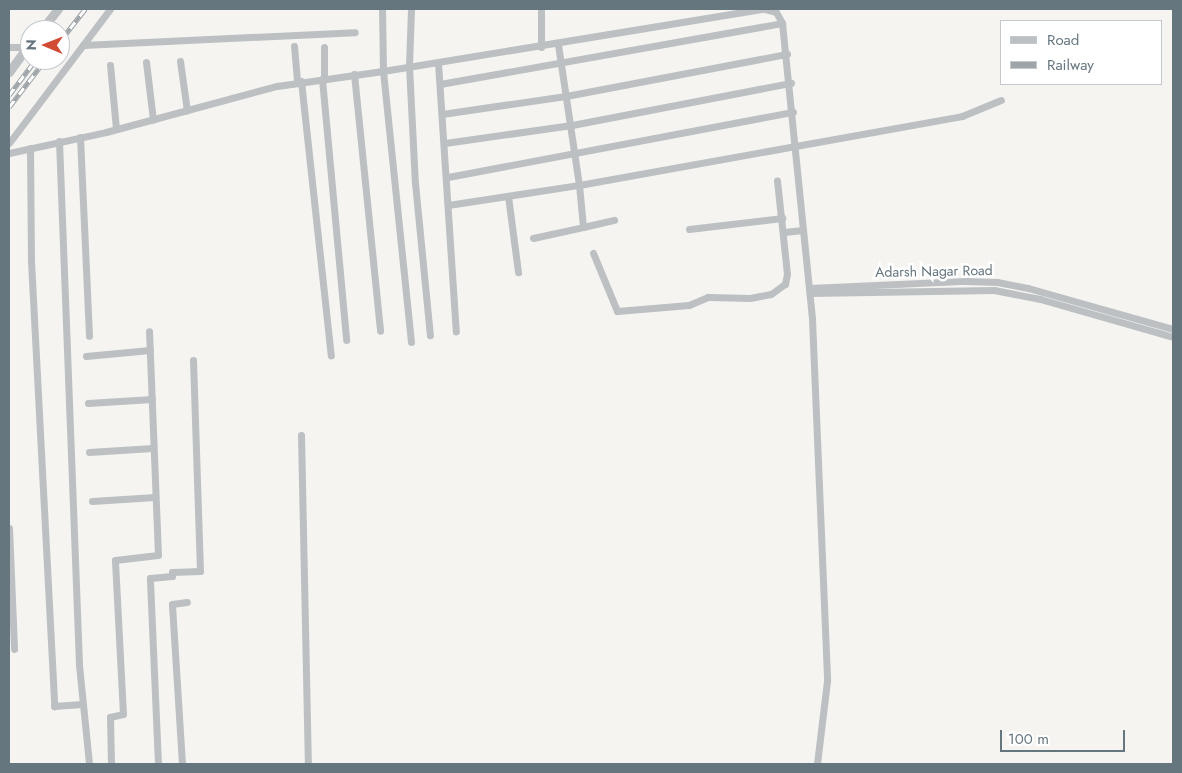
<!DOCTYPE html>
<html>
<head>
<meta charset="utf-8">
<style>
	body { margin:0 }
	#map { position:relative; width:1182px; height:773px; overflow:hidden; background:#f5f4f1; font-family:Jost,sans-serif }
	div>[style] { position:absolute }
	.minor>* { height:7px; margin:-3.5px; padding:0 3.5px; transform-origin:3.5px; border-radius:3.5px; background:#bcc0c3 }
	.tertiary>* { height:9px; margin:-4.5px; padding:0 4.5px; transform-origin:4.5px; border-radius:4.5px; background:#bcc0c3 }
	.rail>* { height:4.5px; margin-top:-2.25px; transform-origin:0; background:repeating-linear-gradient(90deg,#fff 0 8px,#9ea4a8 0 16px); box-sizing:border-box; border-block:1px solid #9ea4a8 }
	span { translate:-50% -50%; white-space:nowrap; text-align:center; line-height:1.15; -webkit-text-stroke:5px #fff; paint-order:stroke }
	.street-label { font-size:14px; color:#66767f }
	.frame { position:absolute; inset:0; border:10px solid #66767f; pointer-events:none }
	.legend { position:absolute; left:1000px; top:20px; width:162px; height:65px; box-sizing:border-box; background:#fff; border:1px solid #c2c8cc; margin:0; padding:6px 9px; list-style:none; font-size:15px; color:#66767f }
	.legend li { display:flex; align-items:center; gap:10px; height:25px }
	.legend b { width:25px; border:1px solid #c2c8cc }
	.north { position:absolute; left:20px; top:20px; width:50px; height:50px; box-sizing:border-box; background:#fff; border:1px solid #c2c8cc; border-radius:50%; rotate:271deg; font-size:14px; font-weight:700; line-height:20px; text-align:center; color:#66767f }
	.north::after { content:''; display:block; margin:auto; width:18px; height:22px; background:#d24b34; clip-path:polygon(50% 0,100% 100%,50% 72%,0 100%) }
	.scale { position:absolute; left:1000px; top:730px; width:125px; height:22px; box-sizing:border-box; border:2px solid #66767f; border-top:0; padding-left:6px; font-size:15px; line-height:18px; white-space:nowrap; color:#66767f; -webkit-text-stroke:4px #fff; paint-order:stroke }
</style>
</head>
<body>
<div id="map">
	<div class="minor">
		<div style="left:411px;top:9px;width:57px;rotate:92deg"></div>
		<div style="left:409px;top:66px;width:117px;rotate:87.1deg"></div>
		<div style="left:415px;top:183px;width:153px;rotate:84.4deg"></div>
		<div style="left:541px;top:9px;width:38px;rotate:90deg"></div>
		<div style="left:765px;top:9px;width:11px;rotate:15deg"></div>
		<div style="left:776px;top:12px;width:13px;rotate:61deg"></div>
		<div style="left:782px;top:23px;width:298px;rotate:84.2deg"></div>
		<div style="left:812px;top:319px;width:362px;rotate:87.6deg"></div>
		<div style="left:827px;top:681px;width:84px;rotate:96.9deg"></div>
		<div style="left:83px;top:45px;width:272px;rotate:-2.7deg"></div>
		<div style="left:294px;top:46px;width:36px;rotate:85deg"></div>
		<div style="left:9px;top:47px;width:18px"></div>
		<div style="left:324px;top:47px;width:31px;rotate:90deg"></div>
		<div style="left:180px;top:61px;width:50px;rotate:82deg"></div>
		<div style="left:146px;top:62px;width:58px;rotate:83.1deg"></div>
		<div style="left:438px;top:63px;width:269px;rotate:86.2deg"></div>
		<div style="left:110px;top:65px;width:64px;rotate:84.6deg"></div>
		<div style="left:354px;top:74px;width:258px;rotate:84.2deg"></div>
		<div style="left:322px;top:79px;width:262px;rotate:84.7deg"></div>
		<div style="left:301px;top:81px;width:276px;rotate:83.8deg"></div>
		<div style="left:440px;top:84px;width:347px;rotate:-10.1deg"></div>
		<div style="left:442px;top:114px;width:125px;rotate:-8.3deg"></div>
		<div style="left:566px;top:96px;width:225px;rotate:-10.8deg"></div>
		<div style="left:80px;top:137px;width:199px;rotate:87.4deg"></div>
		<div style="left:59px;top:141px;width:524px;rotate:87.81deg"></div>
		<div style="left:79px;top:665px;width:100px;rotate:84.2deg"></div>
		<div style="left:9px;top:143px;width:168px;rotate:-53deg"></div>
		<div style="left:445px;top:143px;width:128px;rotate:-8.1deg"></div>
		<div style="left:572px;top:125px;width:223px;rotate:-10.9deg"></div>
		<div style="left:30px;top:148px;width:113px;rotate:89.5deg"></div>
		<div style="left:31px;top:261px;width:446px;rotate:87deg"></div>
		<div style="left:54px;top:706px;width:28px;rotate:-4deg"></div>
		<div style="left:9px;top:153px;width:99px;rotate:-12.2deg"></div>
		<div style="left:106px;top:132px;width:177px;rotate:-15.1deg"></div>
		<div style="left:277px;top:86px;width:107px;rotate:-8.1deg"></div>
		<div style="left:383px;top:71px;width:62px;rotate:-90.9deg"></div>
		<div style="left:448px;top:177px;width:351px;rotate:-10.7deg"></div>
		<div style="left:508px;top:196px;width:77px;rotate:82.5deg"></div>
		<div style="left:448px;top:205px;width:133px;rotate:-8.7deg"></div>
		<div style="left:579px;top:185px;width:143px;rotate:-98.5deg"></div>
		<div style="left:583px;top:227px;width:32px;rotate:-13deg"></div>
		<div style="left:689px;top:229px;width:94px;rotate:-6.7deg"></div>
		<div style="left:784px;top:232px;width:19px;rotate:-6deg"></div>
		<div style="left:533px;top:238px;width:51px;rotate:-12.4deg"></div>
		<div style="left:583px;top:227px;width:42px;rotate:-95.4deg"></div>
		<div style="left:579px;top:185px;width:389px;rotate:-10.2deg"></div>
		<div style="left:962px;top:116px;width:42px;rotate:-22.3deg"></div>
		<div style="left:593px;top:253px;width:63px;rotate:67.5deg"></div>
		<div style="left:617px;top:311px;width:72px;rotate:-4.8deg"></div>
		<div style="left:689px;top:305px;width:21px;rotate:-23deg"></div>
		<div style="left:708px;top:297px;width:42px;rotate:1.4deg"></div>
		<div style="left:750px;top:298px;width:21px;rotate:-11deg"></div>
		<div style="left:771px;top:294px;width:17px;rotate:-36deg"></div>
		<div style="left:785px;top:284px;width:10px;rotate:-79deg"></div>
		<div style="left:787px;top:274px;width:94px;rotate:-96.1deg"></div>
		<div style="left:809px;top:288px;width:157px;rotate:-2.6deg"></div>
		<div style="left:966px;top:281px;width:31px;rotate:2deg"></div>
		<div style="left:997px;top:282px;width:32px;rotate:11deg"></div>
		<div style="left:1028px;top:288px;width:151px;rotate:15.8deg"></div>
		<div style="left:810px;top:293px;width:184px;rotate:-0.9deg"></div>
		<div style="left:994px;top:290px;width:47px;rotate:11.1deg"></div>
		<div style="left:1040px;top:299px;width:138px;rotate:15.9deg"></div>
		<div style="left:411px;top:342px;width:272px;rotate:-95.9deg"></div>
		<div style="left:383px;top:71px;width:385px;rotate:-9.3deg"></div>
		<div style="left:86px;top:356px;width:64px;rotate:-5.4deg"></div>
		<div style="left:88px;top:403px;width:64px;rotate:-3.6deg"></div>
		<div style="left:301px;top:435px;width:329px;rotate:88.8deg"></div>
		<div style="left:89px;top:452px;width:64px;rotate:-3.6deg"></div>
		<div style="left:92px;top:501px;width:63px;rotate:-3.6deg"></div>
		<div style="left:9px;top:528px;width:121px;rotate:87.6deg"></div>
		<div style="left:111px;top:764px;width:47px;rotate:-91.2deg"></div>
		<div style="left:110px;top:717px;width:13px;rotate:-13deg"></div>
		<div style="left:123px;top:714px;width:154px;rotate:-93deg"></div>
		<div style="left:115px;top:560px;width:43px;rotate:-6.6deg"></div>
		<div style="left:158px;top:555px;width:224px;rotate:-92.3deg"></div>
		<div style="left:158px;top:764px;width:186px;rotate:-92.5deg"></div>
		<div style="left:150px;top:578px;width:22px;rotate:-5deg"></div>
		<div style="left:172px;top:576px;width:4px;rotate:-90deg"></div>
		<div style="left:172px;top:572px;width:28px;rotate:-2deg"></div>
		<div style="left:200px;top:571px;width:211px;rotate:-91.9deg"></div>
		<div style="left:182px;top:764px;width:160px;rotate:-93.6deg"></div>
		<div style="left:172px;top:604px;width:15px;rotate:-8deg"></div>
	</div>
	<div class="tertiary">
		<div style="left:41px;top:30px;width:27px;rotate:-51deg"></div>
		<div style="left:9px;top:72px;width:36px;rotate:-54deg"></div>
	</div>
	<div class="rail">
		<div style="left:60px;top:41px;width:41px;rotate:-52deg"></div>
		<div style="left:9px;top:95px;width:40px;rotate:-53deg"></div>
		<div style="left:9px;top:107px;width:59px;rotate:-52.5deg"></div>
	</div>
	<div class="street-label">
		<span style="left:934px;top:271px;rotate:-1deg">Adarsh Nagar Road</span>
	</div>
	<div class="frame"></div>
	<ul class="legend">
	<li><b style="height:6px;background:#bcc0c3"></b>Road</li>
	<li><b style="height:6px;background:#9ea4a8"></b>Railway</li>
	</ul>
	<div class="north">N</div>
	<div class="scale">100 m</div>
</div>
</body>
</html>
